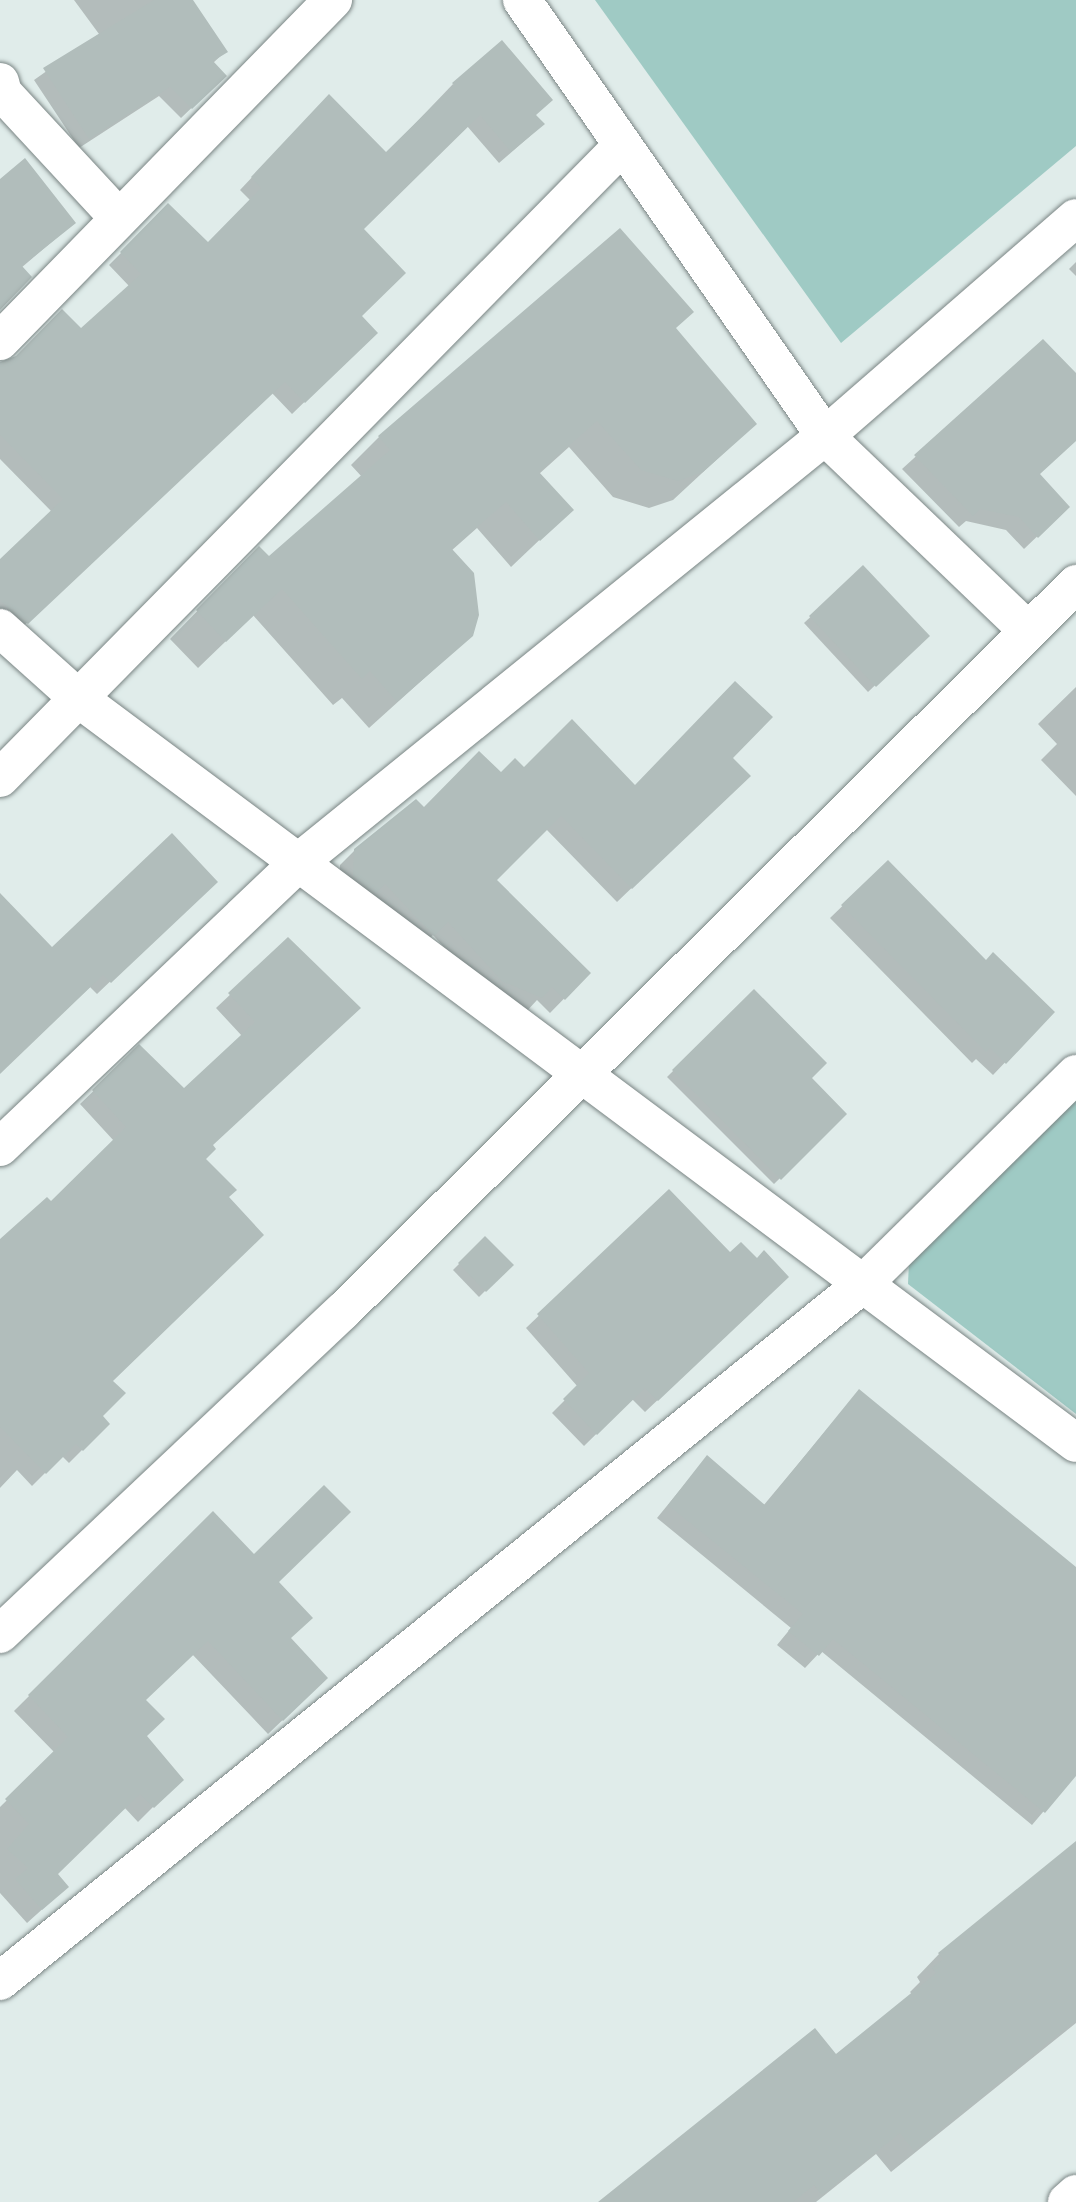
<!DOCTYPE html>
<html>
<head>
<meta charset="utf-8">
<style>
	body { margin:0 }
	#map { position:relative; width:1076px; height:2202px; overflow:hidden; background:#e0ecea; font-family:"Fira Sans",sans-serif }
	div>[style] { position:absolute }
	.green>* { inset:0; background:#9fcac4 }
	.shadow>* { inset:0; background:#0003 }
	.building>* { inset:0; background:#b1bdbb }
	.roads { filter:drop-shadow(0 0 2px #7a8584) drop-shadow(0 0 2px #7a8584) }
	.minor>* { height:38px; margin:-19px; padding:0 19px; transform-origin:19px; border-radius:19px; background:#fff }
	span { translate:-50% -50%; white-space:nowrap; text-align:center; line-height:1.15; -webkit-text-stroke:5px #fff; paint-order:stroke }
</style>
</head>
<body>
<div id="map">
	<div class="green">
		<div style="clip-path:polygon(595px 0,1076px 0,1076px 146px,841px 343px)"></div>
		<div style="clip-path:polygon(1076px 1098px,1076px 1414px,908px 1284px,909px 1261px)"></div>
	</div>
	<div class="shadow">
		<div style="clip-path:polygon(74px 0,191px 0,225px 52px,213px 63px,225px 76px,181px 118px,159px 96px,79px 148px,34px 80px,99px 34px)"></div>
		<div style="clip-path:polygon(453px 84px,535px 115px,530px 136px,499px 163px,467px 126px,362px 229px,360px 316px,376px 333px,292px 414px,272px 393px,15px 634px,0 621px,0 562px,52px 512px,0 459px,0 375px,81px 331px,129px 286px,109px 265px,168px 206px,208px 244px,251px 201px,240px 190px,317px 108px,386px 154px)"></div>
		<div style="clip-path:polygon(0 194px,74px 223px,21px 268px,0 307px)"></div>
		<div style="clip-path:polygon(620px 231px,674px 329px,755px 424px,673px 500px,649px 508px,613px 497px,569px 447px,539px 474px,571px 510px,511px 567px,477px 528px,451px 551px,472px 635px,369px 728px,342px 698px,333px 705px,253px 615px,198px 668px,170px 639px,259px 548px,269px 558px,362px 477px,351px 465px,379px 437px)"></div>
		<div style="clip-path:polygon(1076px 262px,1076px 276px,1069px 269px)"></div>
		<div style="clip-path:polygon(1043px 341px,1076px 376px,1076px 439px,1038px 475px,1068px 507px,1024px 549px,1006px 530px,966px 521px,959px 527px,902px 469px)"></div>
		<div style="clip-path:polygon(863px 568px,927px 636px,868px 692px,804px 623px)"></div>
		<div style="clip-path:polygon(1076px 687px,1076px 796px,1041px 760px,1057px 744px,1038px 724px)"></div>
		<div style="clip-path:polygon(730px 758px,734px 790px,617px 902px,546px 829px,494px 881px,589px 973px,550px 1013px,537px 1000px,526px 1012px,487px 995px,433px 935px,419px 949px,339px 890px,340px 865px,355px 850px,424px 809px,501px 775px,524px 769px,635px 787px)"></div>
		<div style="clip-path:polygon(888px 862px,986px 962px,1053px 1012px,993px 1075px,976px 1059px,972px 1063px,830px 918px)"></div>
		<div style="clip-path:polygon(202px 894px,97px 994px,90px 987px,0 1071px,0 895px,52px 949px)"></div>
		<div style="clip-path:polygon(288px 940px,204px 1159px,227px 1198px,111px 1381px,101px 1416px,108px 1424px,69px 1463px,62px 1456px,32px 1486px,17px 1470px,0 1488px,0 1241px,51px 1204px,114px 1141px,80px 1104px,139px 1047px,184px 1090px,242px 1036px,216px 1008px)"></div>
		<div style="clip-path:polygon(754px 991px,810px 1078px,845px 1114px,774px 1184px,667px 1077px)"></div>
		<div style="clip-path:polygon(669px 1191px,730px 1255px,775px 1289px,645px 1412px,632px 1399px,584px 1446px,552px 1413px,578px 1387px,526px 1328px)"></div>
		<div style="clip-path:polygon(485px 1238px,511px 1265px,479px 1297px,453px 1270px)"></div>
		<div style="clip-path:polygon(859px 1391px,1076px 1569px,1076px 1773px,1032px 1825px,821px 1651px,805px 1668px,777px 1645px,791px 1628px,657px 1518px,707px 1457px,763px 1506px)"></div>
		<div style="clip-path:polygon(213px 1513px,277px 1582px,289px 1639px,311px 1693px,268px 1734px,192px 1654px,144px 1700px,145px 1736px,181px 1779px,138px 1822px,124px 1807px,56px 1874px,67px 1887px,27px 1923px,0 1893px,0 1807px,55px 1753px,14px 1711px)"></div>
		<div style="clip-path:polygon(1076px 1843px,1076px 2023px,891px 2172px,876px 2154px,816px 2202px,601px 2202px,835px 2057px,913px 1995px,910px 1992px,920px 1982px,917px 1977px,939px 1954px)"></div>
	</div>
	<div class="building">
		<div style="clip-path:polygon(154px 0,193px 0,228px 52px,213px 61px,227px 76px,192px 109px,170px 87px,89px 139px,43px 68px)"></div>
		<div style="clip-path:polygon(502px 40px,553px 100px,536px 115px,545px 124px,511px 152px,480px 115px,364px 229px,406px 273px,362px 316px,378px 333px,305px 403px,285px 382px,28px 624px,8px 608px,0 600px,0 559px,63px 499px,0 435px,0 362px,16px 356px,62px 309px,81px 328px,141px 274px,120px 252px,168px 203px,208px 242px,261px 188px,251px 177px,329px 94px,386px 152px,454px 85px,452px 83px)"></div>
		<div style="clip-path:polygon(25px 158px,76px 223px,22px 266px,32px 277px,0 310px,0 179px)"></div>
		<div style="clip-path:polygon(620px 228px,694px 312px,676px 328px,757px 424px,703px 472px,678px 481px,641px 470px,597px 421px,539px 472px,574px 510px,540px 541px,506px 502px,452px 549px,474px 573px,479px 615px,473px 636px,397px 702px,370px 671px,362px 679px,282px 589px,226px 642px,196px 610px,259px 546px,269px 556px,390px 450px,378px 436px)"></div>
		<div style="clip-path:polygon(1043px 339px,1076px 373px,1076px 441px,1040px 474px,1070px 507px,1038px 538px,1019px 517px,980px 509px,973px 516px,914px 455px)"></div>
		<div style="clip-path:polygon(863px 565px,930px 636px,876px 687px,809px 616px)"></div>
		<div style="clip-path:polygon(735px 681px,773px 717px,733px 758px,751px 776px,632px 889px,561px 816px,497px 880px,591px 973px,565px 1000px,552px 987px,542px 998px,502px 981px,448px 922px,434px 936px,385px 884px,376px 893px,353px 876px,354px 849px,416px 799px,424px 807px,479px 751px,501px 772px,515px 758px,524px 767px,572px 719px,635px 785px)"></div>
		<div style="clip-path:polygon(172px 833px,218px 882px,111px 983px,103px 975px,0 1074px,0 893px,52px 947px)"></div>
		<div style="clip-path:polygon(888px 860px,986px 960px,993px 952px,1055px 1012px,1006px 1064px,990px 1048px,986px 1052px,841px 905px)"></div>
		<div style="clip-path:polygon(288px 937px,361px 1008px,213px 1145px,216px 1149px,206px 1159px,237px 1190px,229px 1197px,264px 1235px,113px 1381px,126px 1393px,103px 1416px,110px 1424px,83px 1451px,76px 1444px,46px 1474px,0 1427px,0 1239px,47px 1197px,51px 1201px,126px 1127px,92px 1090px,139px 1044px,184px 1088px,255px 1022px,228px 993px)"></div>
		<div style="clip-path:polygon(754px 989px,827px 1063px,812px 1078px,847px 1114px,781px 1180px,672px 1070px)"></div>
		<div style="clip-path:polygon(669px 1189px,730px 1252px,741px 1242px,757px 1258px,764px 1250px,789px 1277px,658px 1401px,645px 1388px,597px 1435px,563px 1399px,589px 1373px,537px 1314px)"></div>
		<div style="clip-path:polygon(485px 1236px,514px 1265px,486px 1292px,458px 1263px)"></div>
		<div style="clip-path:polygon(859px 1389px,1076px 1567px,1076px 1776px,1045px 1813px,833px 1639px,819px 1656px,788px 1631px,803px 1614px,668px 1505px,707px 1455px,765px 1505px)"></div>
		<div style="clip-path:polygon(324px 1485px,351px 1512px,279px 1582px,313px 1618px,291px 1638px,328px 1678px,283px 1721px,208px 1641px,146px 1700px,165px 1719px,147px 1736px,184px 1780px,154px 1808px,140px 1794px,58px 1874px,69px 1887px,42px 1910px,15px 1879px,28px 1868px,7px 1849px,29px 1824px,5px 1799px,68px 1737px,28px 1695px,213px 1511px,254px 1554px)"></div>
		<div style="clip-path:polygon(1076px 1841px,1076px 2020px,914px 2151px,900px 2133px,822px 2195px,814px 2185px,793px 2202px,598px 2202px,815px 2028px,836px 2054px,936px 1973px,932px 1968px,943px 1959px,938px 1953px)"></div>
	</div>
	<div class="roads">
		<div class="minor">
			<div style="left:522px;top:0;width:531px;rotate:55.2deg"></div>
			<div style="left:825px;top:436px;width:280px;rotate:43.8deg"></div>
			<div style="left:0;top:82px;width:11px;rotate:75deg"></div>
			<div style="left:3px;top:93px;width:169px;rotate:47.2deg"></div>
			<div style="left:0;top:341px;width:477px;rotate:-45.7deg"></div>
			<div style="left:0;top:628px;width:105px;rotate:41.9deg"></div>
			<div style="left:78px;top:698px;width:1245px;rotate:36.74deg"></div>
			<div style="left:0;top:778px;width:885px;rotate:-45.46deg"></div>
			<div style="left:0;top:1147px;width:414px;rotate:-43.6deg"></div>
			<div style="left:300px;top:861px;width:675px;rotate:-38.99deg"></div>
			<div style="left:825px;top:436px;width:332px;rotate:-41deg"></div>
			<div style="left:0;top:1634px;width:470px;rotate:-43.3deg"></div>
			<div style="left:342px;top:1312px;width:1034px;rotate:-44.76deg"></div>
			<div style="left:0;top:1981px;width:1109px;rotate:-38.93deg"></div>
			<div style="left:863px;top:1284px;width:299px;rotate:-44.6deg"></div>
			<div style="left:1067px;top:2202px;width:12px;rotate:-42deg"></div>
		</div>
	</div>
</div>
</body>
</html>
